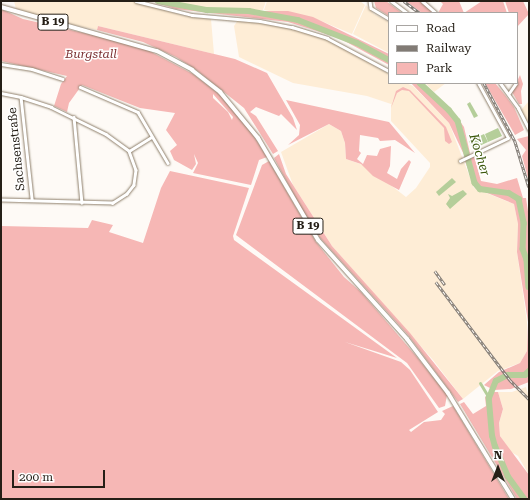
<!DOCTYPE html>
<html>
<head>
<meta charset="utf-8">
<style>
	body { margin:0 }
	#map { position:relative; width:530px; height:500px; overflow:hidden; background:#fefaf6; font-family:"Roboto Serif",serif }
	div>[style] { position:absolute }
	.built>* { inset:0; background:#feedd6 }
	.green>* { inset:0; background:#f6b7b5 }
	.water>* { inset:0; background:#b5ce9a }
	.stream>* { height:1px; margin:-0.5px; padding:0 0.5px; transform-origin:0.5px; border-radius:0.5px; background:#b5ce9a }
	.canal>* { height:3px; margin:-1.5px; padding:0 1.5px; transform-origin:1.5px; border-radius:1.5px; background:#b5ce9a }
	.river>* { height:5.5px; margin:-2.75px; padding:0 2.75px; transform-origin:2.75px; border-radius:2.75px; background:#b5ce9a }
	.roads { filter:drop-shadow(0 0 1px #8f806c) drop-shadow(0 0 1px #8f806c) }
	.minor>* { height:2.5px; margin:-1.25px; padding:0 1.25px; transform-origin:1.25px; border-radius:1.25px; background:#fff }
	.tertiary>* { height:3px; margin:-1.5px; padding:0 1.5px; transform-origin:1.5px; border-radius:1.5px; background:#fff }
	.trunk>* { height:4px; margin:-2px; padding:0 2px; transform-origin:2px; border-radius:2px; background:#fff }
	.rail>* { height:2.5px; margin-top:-1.25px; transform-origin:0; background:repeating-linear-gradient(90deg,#fff 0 3px,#817b75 0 6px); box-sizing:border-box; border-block:1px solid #817b75 }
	span { translate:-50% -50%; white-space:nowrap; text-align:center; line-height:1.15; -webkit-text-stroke:3px #fff; paint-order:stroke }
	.shield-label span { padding:1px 3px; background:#fff; border:1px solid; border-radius:3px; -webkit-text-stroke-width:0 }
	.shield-label { font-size:11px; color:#251f17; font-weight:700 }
	.park-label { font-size:12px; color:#7c3133; font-style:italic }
	.street-label { font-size:12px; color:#251f17 }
	.water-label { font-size:13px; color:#3c580b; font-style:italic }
	.frame { position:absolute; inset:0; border:2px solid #251f17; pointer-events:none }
	.legend { position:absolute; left:388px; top:12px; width:130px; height:72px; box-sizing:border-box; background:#fff; border:1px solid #a8a5a2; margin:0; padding:5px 7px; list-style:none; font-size:12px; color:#251f17 }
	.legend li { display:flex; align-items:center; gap:8px; height:20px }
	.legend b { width:20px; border:1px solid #a8a5a2 }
	.north { position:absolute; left:478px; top:448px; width:40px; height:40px; -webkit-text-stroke:3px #fff; paint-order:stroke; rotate:0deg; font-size:11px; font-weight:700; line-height:16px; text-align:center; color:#251f17 }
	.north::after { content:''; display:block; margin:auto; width:14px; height:18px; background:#251f17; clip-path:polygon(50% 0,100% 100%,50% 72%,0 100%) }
	.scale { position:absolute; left:12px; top:470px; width:93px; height:18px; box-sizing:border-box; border:2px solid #251f17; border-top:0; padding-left:5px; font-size:12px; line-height:14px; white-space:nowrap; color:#251f17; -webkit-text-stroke:3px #fff; paint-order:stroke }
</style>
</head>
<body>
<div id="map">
	<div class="built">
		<div style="clip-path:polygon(14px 1px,131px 1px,185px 16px,211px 19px,214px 54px,98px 26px,97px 30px,60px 22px,16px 9px)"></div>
		<div style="clip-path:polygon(165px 1px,266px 1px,263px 10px,230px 11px)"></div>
		<div style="clip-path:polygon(267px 1px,360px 1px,365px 5px,352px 34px,314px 18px,264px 10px)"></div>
		<div style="clip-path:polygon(366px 5px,374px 14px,389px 22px,389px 53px,353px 34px)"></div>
		<div style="clip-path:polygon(238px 20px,291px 27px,327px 39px,389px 74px,389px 83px,406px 83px,413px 86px,449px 123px,474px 188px,514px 204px,518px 224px,517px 252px,527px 322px,527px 351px,520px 363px,498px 371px,463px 399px,433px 360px,332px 246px,293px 185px,281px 152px,329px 124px,341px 131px,345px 143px,346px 159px,366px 166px,406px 197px,416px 188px,430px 167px,430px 163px,391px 121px,391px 104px,367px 96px,293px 83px,239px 57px,234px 26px)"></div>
		<div style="clip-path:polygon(425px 83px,446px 83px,434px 92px)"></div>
		<div style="clip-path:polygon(529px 101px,529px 128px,521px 110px)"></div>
		<div style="clip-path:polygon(526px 387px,529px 397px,529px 475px,518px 456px,511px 452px,500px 436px,499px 423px,503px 409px,498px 392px,512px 392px)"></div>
	</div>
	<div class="green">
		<div style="clip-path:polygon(151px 1px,168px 1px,228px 11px,288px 11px,313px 17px,389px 54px,389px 65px,339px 38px,288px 22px,176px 9px)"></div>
		<div style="clip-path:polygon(374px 1px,386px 1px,402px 13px,389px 13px,389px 16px,376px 8px)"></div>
		<div style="clip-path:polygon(406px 1px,420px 1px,434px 13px,422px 13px)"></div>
		<div style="clip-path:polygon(440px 1px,459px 1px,464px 13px,438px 13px,443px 4px)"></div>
		<div style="clip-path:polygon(482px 1px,503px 1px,507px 13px,464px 13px)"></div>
		<div style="clip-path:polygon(505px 1px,523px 1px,529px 14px,517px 27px,517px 13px,509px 13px)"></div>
		<div style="clip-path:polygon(evenodd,1px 9px,23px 19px,140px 46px,193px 74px,219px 94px,248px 127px,267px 157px,259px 160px,251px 185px,193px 173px,198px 163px,194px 154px,196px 164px,192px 170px,174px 160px,170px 151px,177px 145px,166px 130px,175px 113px,140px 108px,82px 85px,69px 103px,67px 112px,54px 106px,61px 84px,67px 76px,1px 61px,1px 9px,213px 94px,233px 117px,232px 120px,228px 112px,213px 98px,213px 94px)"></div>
		<div style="clip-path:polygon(98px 26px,235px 59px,267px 73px,293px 118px,297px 130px,281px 114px,279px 116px,256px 107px,250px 112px,256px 116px,278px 151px,273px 154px,244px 108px,195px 69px,176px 57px,143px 42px,97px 30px)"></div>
		<div style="clip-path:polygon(520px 75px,523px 84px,521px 91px,522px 104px,519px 104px,512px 92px)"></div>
		<div style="clip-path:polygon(411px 83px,422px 83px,452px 110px,464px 127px,470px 153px,465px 157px,449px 123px)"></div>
		<div style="clip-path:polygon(485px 83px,495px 83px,505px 95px,514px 107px,524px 130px,515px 135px)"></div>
		<div style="clip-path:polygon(403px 87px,410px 90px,446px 127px,452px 142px,449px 144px,445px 141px,444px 128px,409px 91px,402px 90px,397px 93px,391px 108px,396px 91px)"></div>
		<div style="clip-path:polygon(286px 100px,389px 122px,415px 153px,395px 140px,380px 141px,378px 138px,360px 135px,359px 151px,361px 153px,357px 159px,363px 164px,367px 155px,377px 156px,380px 149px,391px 146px,390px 166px,387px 173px,397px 179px,401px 169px,409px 160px,411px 162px,399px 190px,373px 176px,361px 164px,346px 159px,345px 143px,341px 131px,329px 124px,288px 145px,299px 135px,300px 125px)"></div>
		<div style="clip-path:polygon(529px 136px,529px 182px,522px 156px,526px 150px,517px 139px)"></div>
		<div style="clip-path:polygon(279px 154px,286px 174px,332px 246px,410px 333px,463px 399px,458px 402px,408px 335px,321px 239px,306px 217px,274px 158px)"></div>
		<div style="clip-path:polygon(474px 156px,481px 181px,497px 184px,517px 178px,523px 198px,526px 198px,529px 218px,529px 382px,511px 389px,494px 390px,484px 385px,499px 372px,520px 363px,527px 351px,528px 322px,517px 252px,518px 224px,514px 204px,475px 188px,465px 161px)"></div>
		<div style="clip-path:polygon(269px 161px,316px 242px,344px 277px,361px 292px,417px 357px,447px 395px,445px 406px,439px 408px,407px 363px,236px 235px,262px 165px)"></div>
		<div style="clip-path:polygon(170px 171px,249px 188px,233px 236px,234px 240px,397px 358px,345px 342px,401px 362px,410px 370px,438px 412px,409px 430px,411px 432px,424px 422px,441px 420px,445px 414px,442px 411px,453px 406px,509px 499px,1px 499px,1px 226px,88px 228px,92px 220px,113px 225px,109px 232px,143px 243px,161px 188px)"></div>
		<div style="clip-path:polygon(492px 392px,498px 392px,503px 409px,499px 423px,500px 436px,529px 475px,529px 499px,517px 499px,460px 404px,464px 402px,473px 414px,486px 406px,485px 397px)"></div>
	</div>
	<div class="water">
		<div style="clip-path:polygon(470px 102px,478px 116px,474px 118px,467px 104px)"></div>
		<div style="clip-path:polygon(498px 128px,502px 136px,488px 142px,485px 134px)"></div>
		<div style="clip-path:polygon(484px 134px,488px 142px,473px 149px,469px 141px)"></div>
		<div style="clip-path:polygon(452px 178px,456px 182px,439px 196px,436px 192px)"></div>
		<div style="clip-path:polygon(463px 190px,467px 194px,450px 209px,446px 204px,450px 198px,448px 194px,452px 196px)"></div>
	</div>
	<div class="stream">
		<div style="left:468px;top:162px;width:1px;rotate:-45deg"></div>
	</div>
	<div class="canal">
		<div style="left:480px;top:383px;width:17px;rotate:59deg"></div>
	</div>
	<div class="river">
		<div style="left:158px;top:1px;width:50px;rotate:10.4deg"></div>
		<div style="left:207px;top:10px;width:42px;rotate:1.4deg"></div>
		<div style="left:249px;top:11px;width:50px;rotate:10.4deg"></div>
		<div style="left:298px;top:20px;width:63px;rotate:21.3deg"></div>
		<div style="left:357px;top:43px;width:36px;rotate:28deg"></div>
		<div style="left:420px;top:83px;width:40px;rotate:43deg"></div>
		<div style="left:449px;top:110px;width:14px;rotate:51deg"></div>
		<div style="left:458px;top:121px;width:64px;rotate:74.7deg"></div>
		<div style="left:475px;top:183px;width:8px;rotate:50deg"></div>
		<div style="left:480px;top:189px;width:29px;rotate:8deg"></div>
		<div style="left:509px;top:193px;width:12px;rotate:31deg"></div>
		<div style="left:519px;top:199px;width:25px;rotate:78deg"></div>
		<div style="left:524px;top:223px;width:26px;rotate:92deg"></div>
		<div style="left:523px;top:249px;width:12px;rotate:70deg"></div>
		<div style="left:527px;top:260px;width:27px;rotate:86deg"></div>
		<div style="left:524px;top:499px;width:27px;rotate:-126deg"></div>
		<div style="left:508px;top:477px;width:33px;rotate:-113deg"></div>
		<div style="left:495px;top:447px;width:11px;rotate:-105deg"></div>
		<div style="left:492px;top:436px;width:38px;rotate:-95deg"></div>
		<div style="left:489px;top:398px;width:18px;rotate:-68deg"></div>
		<div style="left:496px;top:381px;width:13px;rotate:-27deg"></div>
		<div style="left:508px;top:375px;width:17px"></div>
		<div style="left:525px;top:375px;width:6px;rotate:-45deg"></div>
	</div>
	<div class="roads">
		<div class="minor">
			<div style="left:136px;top:1px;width:58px;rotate:14deg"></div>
			<div style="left:192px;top:15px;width:68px;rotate:5deg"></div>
			<div style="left:260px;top:21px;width:33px;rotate:11deg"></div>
			<div style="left:292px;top:27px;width:37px;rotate:17deg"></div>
			<div style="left:327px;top:38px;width:70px;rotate:28deg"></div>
			<div style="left:370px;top:1px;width:7px;rotate:82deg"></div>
			<div style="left:371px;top:8px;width:21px;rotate:31deg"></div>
			<div style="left:1px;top:64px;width:31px;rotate:9deg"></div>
			<div style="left:32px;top:69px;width:32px;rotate:18deg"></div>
			<div style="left:80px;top:87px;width:63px;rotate:23.3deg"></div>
			<div style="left:138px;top:112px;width:59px;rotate:59.5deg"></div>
			<div style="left:1px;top:93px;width:20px;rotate:11deg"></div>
			<div style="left:21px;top:97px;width:32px;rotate:18deg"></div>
			<div style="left:51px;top:107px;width:61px;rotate:26.1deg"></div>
			<div style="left:106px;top:134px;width:29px;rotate:36deg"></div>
			<div style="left:129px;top:151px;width:20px;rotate:70deg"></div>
			<div style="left:136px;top:170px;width:15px;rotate:98deg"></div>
			<div style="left:134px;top:185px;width:11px;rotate:128deg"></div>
			<div style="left:127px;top:194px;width:17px;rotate:147deg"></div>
			<div style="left:113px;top:203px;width:112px;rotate:-178.5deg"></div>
			<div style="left:21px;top:97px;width:103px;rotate:83.8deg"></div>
			<div style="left:74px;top:117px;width:86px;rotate:84.7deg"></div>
			<div style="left:129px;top:151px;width:26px;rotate:-32deg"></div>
			<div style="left:460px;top:161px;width:53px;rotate:-25.6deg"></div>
			<div style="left:508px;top:138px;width:63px;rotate:-118.6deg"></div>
		</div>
		<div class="tertiary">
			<div style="left:391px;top:1px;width:20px;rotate:37deg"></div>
			<div style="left:422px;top:1px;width:18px;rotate:41deg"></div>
			<div style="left:500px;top:83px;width:31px;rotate:54deg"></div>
			<div style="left:518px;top:108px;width:25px;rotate:63deg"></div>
			<div style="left:509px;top:93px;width:12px;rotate:-55deg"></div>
		</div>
		<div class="trunk">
			<div style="left:1px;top:7px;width:162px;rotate:15.8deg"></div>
			<div style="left:157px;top:51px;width:40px;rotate:28deg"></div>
			<div style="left:192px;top:70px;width:36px;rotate:38deg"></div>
			<div style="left:220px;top:92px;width:60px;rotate:50.4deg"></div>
			<div style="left:258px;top:138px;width:118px;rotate:59.5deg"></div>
			<div style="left:318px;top:240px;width:133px;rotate:48deg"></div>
			<div style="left:407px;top:339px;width:68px;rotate:52.8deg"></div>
			<div style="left:448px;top:393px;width:124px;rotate:58.5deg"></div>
		</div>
	</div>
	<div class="rail">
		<div style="left:404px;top:1px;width:20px;rotate:37deg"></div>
		<div style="left:484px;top:83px;width:66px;rotate:61.9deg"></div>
		<div style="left:515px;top:141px;width:48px;rotate:73.1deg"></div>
		<div style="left:435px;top:271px;width:17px;rotate:54deg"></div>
		<div style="left:436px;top:282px;width:123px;rotate:52.9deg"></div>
		<div style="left:510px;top:380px;width:27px;rotate:45deg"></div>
	</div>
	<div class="shield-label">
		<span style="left:53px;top:22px">B 19</span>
		<span style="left:308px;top:226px">B 19</span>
	</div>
	<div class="park-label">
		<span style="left:91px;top:55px">Burgstall</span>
	</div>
	<div class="street-label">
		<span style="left:17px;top:149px;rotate:-96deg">Sachsenstraße</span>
	</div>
	<div class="water-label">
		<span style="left:479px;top:155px;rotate:73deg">Kocher</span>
	</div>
	<div class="frame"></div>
	<ul class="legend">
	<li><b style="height:5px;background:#fff"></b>Road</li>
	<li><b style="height:5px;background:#817b75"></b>Railway</li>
	<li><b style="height:11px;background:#f6b7b5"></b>Park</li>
	</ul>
	<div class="north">N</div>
	<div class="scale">200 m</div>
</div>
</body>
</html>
